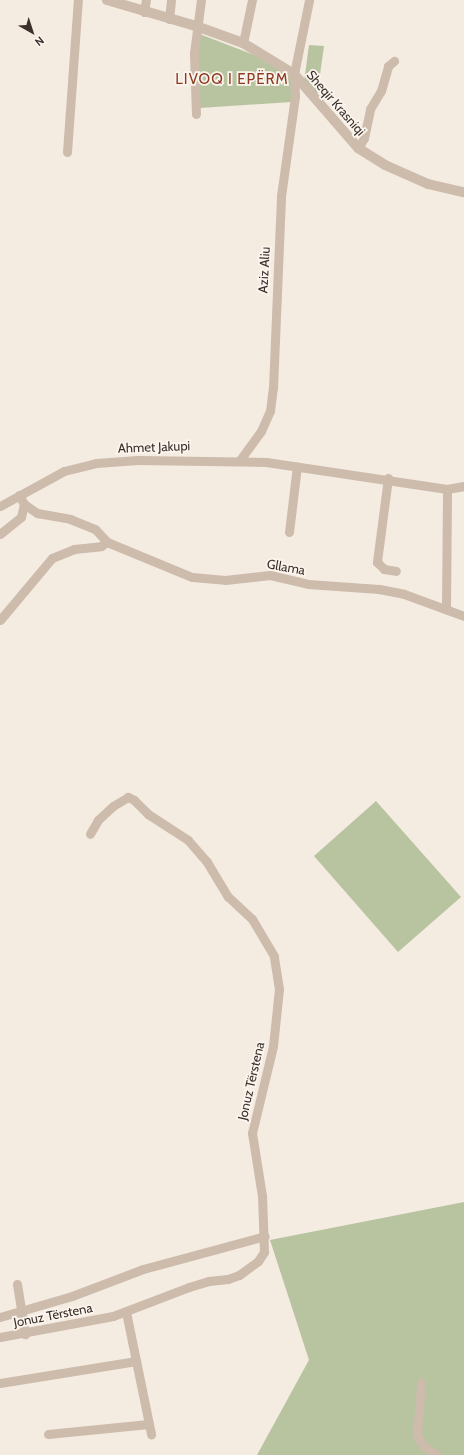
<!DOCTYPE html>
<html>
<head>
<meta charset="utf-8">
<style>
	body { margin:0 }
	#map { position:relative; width:464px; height:1455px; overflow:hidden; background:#f4ebe1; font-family:Cabin,sans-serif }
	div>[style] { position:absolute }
	.green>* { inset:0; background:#b8c4a0 }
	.minor>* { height:9px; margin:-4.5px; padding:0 4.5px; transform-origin:4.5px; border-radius:4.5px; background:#cdbbac }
	.tertiary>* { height:10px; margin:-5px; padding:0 5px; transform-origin:5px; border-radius:5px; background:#cdbbac }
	span { translate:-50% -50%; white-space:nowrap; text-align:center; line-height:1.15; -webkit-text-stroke:3.5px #fbf5ee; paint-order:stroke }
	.street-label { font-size:13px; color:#3b302b }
	.quarter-label { font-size:15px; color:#8c3b22; letter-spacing:1px }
	.north { position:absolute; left:12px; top:12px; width:40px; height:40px; -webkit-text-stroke:3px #fbf5ee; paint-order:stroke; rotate:141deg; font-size:11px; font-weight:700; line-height:16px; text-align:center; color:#3b302b }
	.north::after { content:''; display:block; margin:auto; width:14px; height:18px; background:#3b302b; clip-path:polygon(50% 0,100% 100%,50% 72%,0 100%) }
</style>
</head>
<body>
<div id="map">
	<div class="green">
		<div style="clip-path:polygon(197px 33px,259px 57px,292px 79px,291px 102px,200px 108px)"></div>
		<div style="clip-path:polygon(309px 45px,324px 46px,317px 96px,304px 82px)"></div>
		<div style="clip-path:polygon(376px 801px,461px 897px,398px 952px,314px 856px)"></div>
		<div style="clip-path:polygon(464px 1202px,464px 1455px,257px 1455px,309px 1360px,270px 1240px)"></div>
	</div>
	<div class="minor">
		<div style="left:144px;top:12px;width:12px;rotate:-81deg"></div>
		<div style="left:169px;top:19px;width:19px;rotate:-84deg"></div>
		<div style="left:243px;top:43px;width:44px;rotate:-78.2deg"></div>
		<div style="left:196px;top:114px;width:61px;rotate:-91.9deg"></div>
		<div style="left:194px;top:53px;width:53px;rotate:-82.5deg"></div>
		<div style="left:358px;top:148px;width:12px;rotate:-59deg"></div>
		<div style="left:364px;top:138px;width:30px;rotate:-78deg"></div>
		<div style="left:370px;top:109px;width:21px;rotate:-59deg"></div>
		<div style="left:381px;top:91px;width:26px;rotate:-74deg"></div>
		<div style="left:388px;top:66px;width:8px;rotate:-40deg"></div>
		<div style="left:67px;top:152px;width:152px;rotate:-85.9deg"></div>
		<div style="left:240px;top:460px;width:36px;rotate:-54deg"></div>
		<div style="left:261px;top:431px;width:22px;rotate:-66deg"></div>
		<div style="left:270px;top:411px;width:23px;rotate:-83deg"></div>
		<div style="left:273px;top:388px;width:192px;rotate:-87.6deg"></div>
		<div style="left:281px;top:196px;width:100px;rotate:-82deg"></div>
		<div style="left:295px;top:97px;width:23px;rotate:-92deg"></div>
		<div style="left:294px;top:74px;width:76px;rotate:-78.5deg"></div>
		<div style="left:388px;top:478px;width:85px;rotate:97.5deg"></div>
		<div style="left:377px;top:562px;width:10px;rotate:45deg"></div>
		<div style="left:384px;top:569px;width:12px;rotate:9deg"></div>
		<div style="left:19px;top:495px;width:10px;rotate:61deg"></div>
		<div style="left:24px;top:504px;width:16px;rotate:35deg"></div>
		<div style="left:37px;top:513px;width:34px;rotate:10deg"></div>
		<div style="left:70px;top:519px;width:27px;rotate:22deg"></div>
		<div style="left:95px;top:529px;width:18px;rotate:47deg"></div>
		<div style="left:107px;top:542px;width:92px;rotate:22.4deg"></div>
		<div style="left:192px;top:577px;width:33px;rotate:5deg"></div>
		<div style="left:225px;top:580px;width:45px;rotate:-6.3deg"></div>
		<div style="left:270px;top:575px;width:39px;rotate:13deg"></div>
		<div style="left:308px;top:584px;width:71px;rotate:4deg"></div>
		<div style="left:379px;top:589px;width:25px;rotate:11deg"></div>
		<div style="left:404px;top:594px;width:64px;rotate:20.1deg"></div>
		<div style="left:0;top:506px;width:73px;rotate:-28.7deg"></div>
		<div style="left:64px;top:471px;width:33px;rotate:-14deg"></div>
		<div style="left:96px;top:463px;width:42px;rotate:-4.1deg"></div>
		<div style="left:138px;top:460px;width:128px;rotate:0.9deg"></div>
		<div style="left:266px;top:462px;width:183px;rotate:8.5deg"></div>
		<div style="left:447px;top:489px;width:17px;rotate:-10deg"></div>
		<div style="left:289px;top:532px;width:66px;rotate:-83.1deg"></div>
		<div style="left:0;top:534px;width:27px;rotate:-39deg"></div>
		<div style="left:21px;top:517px;width:13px;rotate:-77deg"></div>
		<div style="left:446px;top:609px;width:120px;rotate:-89.5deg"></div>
		<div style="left:0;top:620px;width:81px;rotate:-50deg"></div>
		<div style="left:52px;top:558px;width:24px;rotate:-22deg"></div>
		<div style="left:74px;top:549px;width:27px;rotate:-6deg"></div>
		<div style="left:101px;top:546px;width:7px;rotate:-34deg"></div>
		<div style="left:17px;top:1284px;width:51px;rotate:80.9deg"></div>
		<div style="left:126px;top:1312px;width:125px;rotate:78.4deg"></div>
		<div style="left:0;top:1317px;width:75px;rotate:-16.3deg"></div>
		<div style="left:72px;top:1296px;width:76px;rotate:-20.8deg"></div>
		<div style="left:143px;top:1269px;width:126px;rotate:-15.1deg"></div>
		<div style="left:0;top:1337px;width:115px;rotate:-10.5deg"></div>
		<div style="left:113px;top:1316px;width:81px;rotate:-20.9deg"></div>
		<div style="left:189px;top:1287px;width:21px;rotate:-17deg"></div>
		<div style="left:209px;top:1281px;width:19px;rotate:-6deg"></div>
		<div style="left:228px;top:1279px;width:12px;rotate:-20deg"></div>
		<div style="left:239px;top:1275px;width:24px;rotate:-36deg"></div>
		<div style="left:258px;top:1261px;width:11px;rotate:-56deg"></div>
		<div style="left:264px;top:1252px;width:56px;rotate:-92deg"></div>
		<div style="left:262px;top:1196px;width:64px;rotate:-99deg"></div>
		<div style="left:252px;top:1133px;width:89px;rotate:-76.4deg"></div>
		<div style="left:273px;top:1046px;width:57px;rotate:-84deg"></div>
		<div style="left:279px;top:989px;width:33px;rotate:-99deg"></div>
		<div style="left:274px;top:956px;width:43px;rotate:-120.7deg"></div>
		<div style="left:252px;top:919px;width:33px;rotate:-137deg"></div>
		<div style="left:228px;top:897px;width:41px;rotate:-121deg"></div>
		<div style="left:207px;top:862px;width:29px;rotate:-131deg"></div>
		<div style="left:188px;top:840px;width:48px;rotate:-147deg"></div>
		<div style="left:148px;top:814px;width:20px;rotate:-135deg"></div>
		<div style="left:134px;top:800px;width:7px;rotate:-153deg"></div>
		<div style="left:128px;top:797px;width:17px;rotate:149deg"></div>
		<div style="left:113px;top:806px;width:21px;rotate:137deg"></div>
		<div style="left:98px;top:820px;width:16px;rotate:120deg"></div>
		<div style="left:0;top:1383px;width:138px;rotate:-9.2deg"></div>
		<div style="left:421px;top:1383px;width:52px;rotate:94.4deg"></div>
		<div style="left:417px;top:1435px;width:13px;rotate:61deg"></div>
		<div style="left:423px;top:1446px;width:17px;rotate:33deg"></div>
		<div style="left:48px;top:1434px;width:101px;rotate:-5.7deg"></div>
	</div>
	<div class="tertiary">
		<div style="left:107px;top:0;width:93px;rotate:16.3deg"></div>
		<div style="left:196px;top:26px;width:50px;rotate:19.9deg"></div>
		<div style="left:243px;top:43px;width:60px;rotate:31.3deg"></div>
		<div style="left:294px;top:74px;width:98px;rotate:49.1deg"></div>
		<div style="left:358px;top:148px;width:32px;rotate:32deg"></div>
		<div style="left:385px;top:165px;width:47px;rotate:23.8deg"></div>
		<div style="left:428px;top:184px;width:37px;rotate:13deg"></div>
	</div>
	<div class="street-label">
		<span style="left:336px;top:103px;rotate:49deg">Sheqir Krasniqi</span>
		<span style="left:264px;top:270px;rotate:-87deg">Aziz Aliu</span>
		<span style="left:154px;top:447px;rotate:-2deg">Ahmet Jakupi</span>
		<span style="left:286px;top:567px;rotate:10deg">Gllama</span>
		<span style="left:251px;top:1081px;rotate:-77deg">Jonuz Tërstena</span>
		<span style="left:53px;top:1315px;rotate:-11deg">Jonuz Tërstena</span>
	</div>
	<div class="quarter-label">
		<span style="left:232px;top:80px">LIVOQ I EPËRM</span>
	</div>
	<div class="north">N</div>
</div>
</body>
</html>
